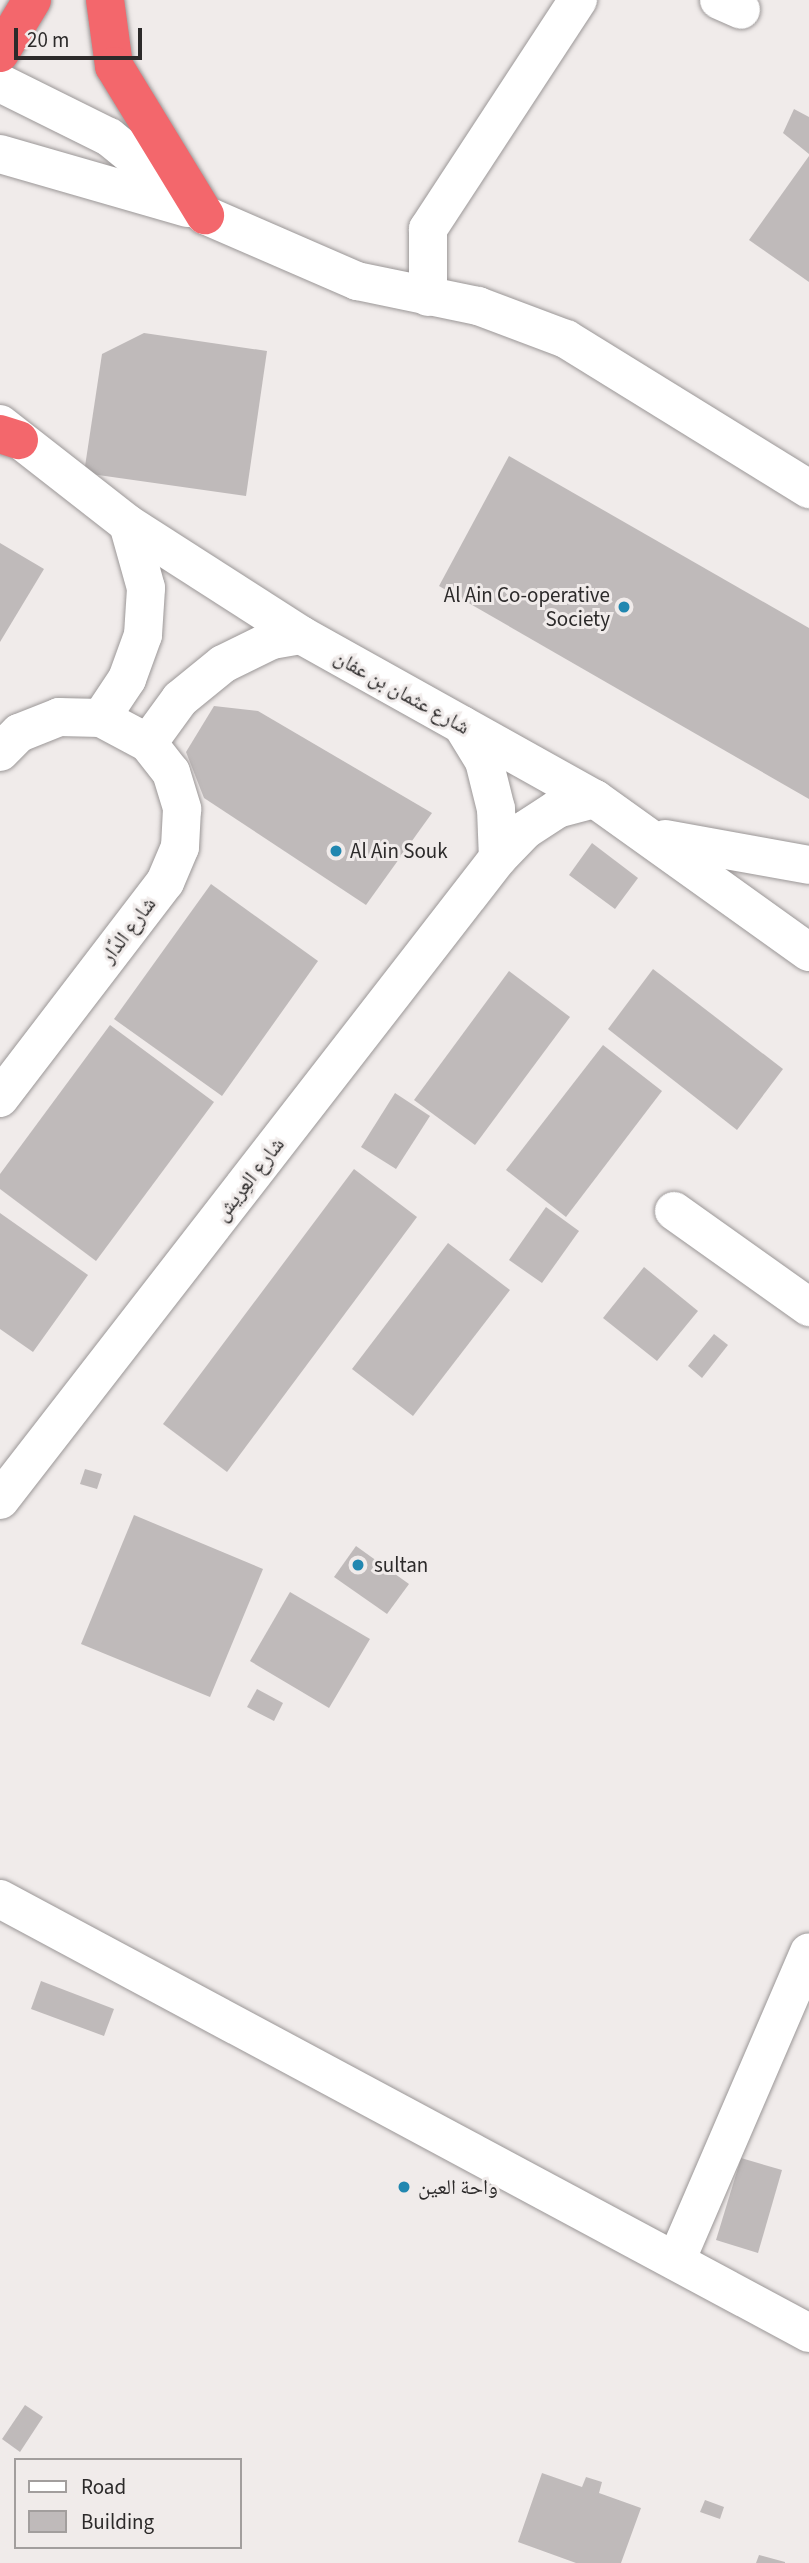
<!DOCTYPE html>
<html>
<head>
<meta charset="utf-8">
<style>
	body { margin:0 }
	#map { position:relative; width:809px; height:2563px; overflow:hidden; background:#f0ebea; font-family:"Source Sans 3","Noto Naskh Arabic",sans-serif }
	div>[style] { position:absolute }
	.building>* { inset:0; background:#bfbaba }
	.roads { filter:drop-shadow(0 0 2px #9b9797) drop-shadow(0 0 2px #9b9797) }
	.minor>* { height:38px; margin:-19px; padding:0 19px; transform-origin:19px; border-radius:19px; background:#fff }
	.highway>* { height:38px; margin:-19px; padding:0 19px; transform-origin:19px; border-radius:19px; background:#f3676c }
	.dots>* { width:19px; height:19px; translate:-50% -50%; box-sizing:border-box; border:4px solid #f0ebea; border-radius:50% }
	span { translate:-50% -50%; white-space:nowrap; text-align:center; line-height:1.15; -webkit-text-stroke:6px #f0ebea; paint-order:stroke }
	.poi-label { font-size:21px; color:#2c2a2a }
	.right { translate:-100% -50%; text-align:right }
	.left { translate:0 -50%; text-align:left }
	.street-label { font-size:21px; color:#2c2a2a }
	.legend { position:absolute; left:14px; top:2458px; width:228px; height:91px; box-sizing:border-box; background:#f0ebea; border:2px solid #a29e9d; margin:0; padding:9px 12px; list-style:none; font-size:21px; color:#2c2a2a }
	.legend li { display:flex; align-items:center; gap:14px; height:35px }
	.legend b { width:35px; border:2px solid #a29e9d }
	.scale { position:absolute; left:14px; top:28px; width:128px; height:32px; box-sizing:border-box; border:4px solid #2c2a2a; border-top:0; padding-left:9px; font-size:21px; line-height:24px; white-space:nowrap; color:#2c2a2a; -webkit-text-stroke:5px #f0ebea; paint-order:stroke }
</style>
</head>
<body>
<div id="map">
	<div class="building">
		<div style="clip-path:polygon(794px 109px,809px 117px,809px 154px,783px 133px)"></div>
		<div style="clip-path:polygon(809px 156px,809px 282px,749px 240px)"></div>
		<div style="clip-path:polygon(144px 333px,267px 351px,246px 496px,84px 473px,102px 354px)"></div>
		<div style="clip-path:polygon(509px 456px,809px 628px,809px 799px,439px 586px)"></div>
		<div style="clip-path:polygon(0 543px,44px 569px,0 642px)"></div>
		<div style="clip-path:polygon(214px 706px,258px 711px,432px 813px,366px 905px,204px 798px,186px 752px)"></div>
		<div style="clip-path:polygon(592px 843px,638px 878px,615px 909px,569px 875px)"></div>
		<div style="clip-path:polygon(211px 884px,318px 961px,222px 1096px,114px 1019px)"></div>
		<div style="clip-path:polygon(653px 969px,783px 1069px,737px 1130px,608px 1029px)"></div>
		<div style="clip-path:polygon(509px 971px,570px 1017px,475px 1145px,414px 1100px)"></div>
		<div style="clip-path:polygon(110px 1025px,214px 1102px,96px 1261px,0 1189px,0 1174px)"></div>
		<div style="clip-path:polygon(603px 1045px,662px 1091px,566px 1217px,506px 1170px)"></div>
		<div style="clip-path:polygon(395px 1093px,430px 1116px,396px 1169px,361px 1147px)"></div>
		<div style="clip-path:polygon(354px 1169px,417px 1217px,227px 1472px,163px 1424px)"></div>
		<div style="clip-path:polygon(546px 1207px,579px 1231px,542px 1283px,509px 1260px)"></div>
		<div style="clip-path:polygon(0 1213px,88px 1275px,33px 1352px,0 1329px)"></div>
		<div style="clip-path:polygon(448px 1243px,510px 1290px,413px 1416px,352px 1369px)"></div>
		<div style="clip-path:polygon(644px 1267px,698px 1311px,657px 1361px,603px 1318px)"></div>
		<div style="clip-path:polygon(714px 1334px,728px 1345px,702px 1378px,688px 1366px)"></div>
		<div style="clip-path:polygon(85px 1469px,102px 1474px,97px 1489px,80px 1484px)"></div>
		<div style="clip-path:polygon(134px 1515px,263px 1569px,210px 1697px,81px 1644px)"></div>
		<div style="clip-path:polygon(356px 1546px,409px 1584px,387px 1614px,334px 1577px)"></div>
		<div style="clip-path:polygon(290px 1592px,370px 1639px,329px 1708px,250px 1661px)"></div>
		<div style="clip-path:polygon(257px 1689px,283px 1703px,274px 1721px,247px 1707px)"></div>
		<div style="clip-path:polygon(41px 1981px,114px 2009px,104px 2036px,31px 2009px)"></div>
		<div style="clip-path:polygon(741px 2158px,782px 2170px,758px 2253px,716px 2240px)"></div>
		<div style="clip-path:polygon(25px 2405px,43px 2417px,20px 2452px,2px 2439px)"></div>
		<div style="clip-path:polygon(542px 2473px,582px 2487px,586px 2477px,602px 2482px,599px 2493px,641px 2508px,621px 2563px,576px 2563px,518px 2542px)"></div>
		<div style="clip-path:polygon(705px 2500px,724px 2507px,720px 2519px,700px 2512px)"></div>
		<div style="clip-path:polygon(759px 2555px,785px 2562px,785px 2563px,756px 2563px)"></div>
	</div>
	<div class="roads">
		<div class="minor">
			<div style="left:719px;top:0;width:24px;rotate:24deg"></div>
			<div style="left:0;top:83px;width:122px;rotate:26.4deg"></div>
			<div style="left:109px;top:137px;width:124px;rotate:39.1deg"></div>
			<div style="left:205px;top:215px;width:166px;rotate:23.5deg"></div>
			<div style="left:357px;top:281px;width:124px;rotate:11.7deg"></div>
			<div style="left:478px;top:306px;width:94px;rotate:20.6deg"></div>
			<div style="left:566px;top:339px;width:286px;rotate:31.7deg"></div>
			<div style="left:0;top:154px;width:195px;rotate:16.1deg"></div>
			<div style="left:428px;top:297px;width:68px;rotate:-90deg"></div>
			<div style="left:428px;top:229px;width:274px;rotate:-56.8deg"></div>
			<div style="left:0;top:424px;width:162px;rotate:38deg"></div>
			<div style="left:128px;top:524px;width:206px;rotate:32.7deg"></div>
			<div style="left:301px;top:635px;width:337px;rotate:29.2deg"></div>
			<div style="left:595px;top:799px;width:263px;rotate:35.6deg"></div>
			<div style="left:101px;top:718px;width:47px;rotate:-56.3deg"></div>
			<div style="left:127px;top:679px;width:47px;rotate:-70deg"></div>
			<div style="left:143px;top:635px;width:47px;rotate:-86.3deg"></div>
			<div style="left:146px;top:588px;width:66px;rotate:-105.7deg"></div>
			<div style="left:462px;top:725px;width:42px;rotate:58.6deg"></div>
			<div style="left:484px;top:761px;width:49px;rotate:76deg"></div>
			<div style="left:496px;top:809px;width:49px;rotate:87.7deg"></div>
			<div style="left:148px;top:743px;width:54px;rotate:-54deg"></div>
			<div style="left:180px;top:699px;width:55px;rotate:-39.1deg"></div>
			<div style="left:223px;top:664px;width:55px;rotate:-26.1deg"></div>
			<div style="left:272px;top:640px;width:29px;rotate:-10deg"></div>
			<div style="left:0;top:752px;width:27px;rotate:-45deg"></div>
			<div style="left:19px;top:733px;width:43px;rotate:-21.8deg"></div>
			<div style="left:59px;top:717px;width:42px;rotate:1.4deg"></div>
			<div style="left:101px;top:718px;width:53px;rotate:28deg"></div>
			<div style="left:148px;top:743px;width:37px;rotate:52deg"></div>
			<div style="left:171px;top:772px;width:39px;rotate:73deg"></div>
			<div style="left:182px;top:809px;width:38px;rotate:93deg"></div>
			<div style="left:180px;top:847px;width:38px;rotate:113deg"></div>
			<div style="left:165px;top:882px;width:272px;rotate:127.4deg"></div>
			<div style="left:665px;top:839px;width:146px;rotate:10.2deg"></div>
			<div style="left:674px;top:1211px;width:166px;rotate:35.4deg"></div>
			<div style="left:0;top:1500px;width:813px;rotate:-52.2deg"></div>
			<div style="left:498px;top:858px;width:39px;rotate:-46deg"></div>
			<div style="left:525px;top:830px;width:38px;rotate:-33deg"></div>
			<div style="left:557px;top:809px;width:39px;rotate:-15deg"></div>
			<div style="left:0;top:1899px;width:918px;rotate:28.21deg"></div>
			<div style="left:676px;top:2261px;width:336px;rotate:-66.7deg"></div>
		</div>
		<div class="highway">
			<div style="left:105px;top:0;width:67px;rotate:82.2deg"></div>
			<div style="left:114px;top:66px;width:175px;rotate:58.6deg"></div>
			<div style="left:0;top:53px;width:62px;rotate:-58.9deg"></div>
			<div style="left:0;top:434px;width:20px;rotate:18deg"></div>
		</div>
	</div>
	<div class="dots">
		<div style="left:624px;top:607px;background:#2187b0"></div>
		<div style="left:336px;top:851px;background:#2187b0"></div>
		<div style="left:358px;top:1565px;background:#2187b0"></div>
		<div style="left:404px;top:2187px;background:#2187b0"></div>
	</div>
	<div class="poi-label">
		<span class="right" style="left:610px;top:607px">Al Ain Co-operative<br>Society</span>
		<span class="left" style="left:350px;top:851px">Al Ain Souk</span>
		<span class="left" style="left:374px;top:1565px">sultan</span>
		<span class="left" style="left:418px;top:2187px">واحة العين</span>
	</div>
	<div class="street-label">
		<span style="left:402px;top:692px;rotate:29deg">شارع عثمان بن عفان</span>
		<span style="left:128px;top:930px;rotate:-53deg">شارع الدَّار</span>
		<span style="left:249px;top:1179px;rotate:-52deg">شارع العِريش</span>
	</div>
	<ul class="legend">
	<li><b style="height:9px;background:#fff"></b>Road</li>
	<li><b style="height:19px;background:#bfbaba"></b>Building</li>
	</ul>
	<div class="scale">20 m</div>
</div>
</body>
</html>
